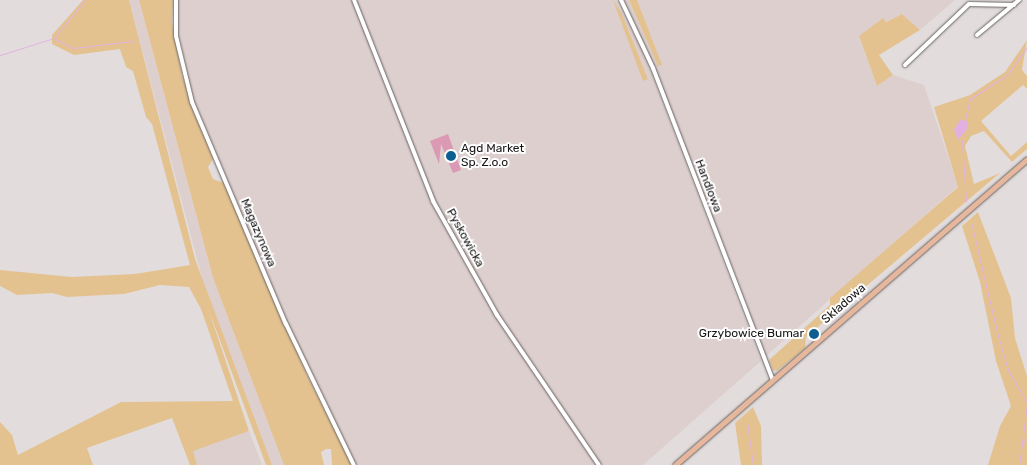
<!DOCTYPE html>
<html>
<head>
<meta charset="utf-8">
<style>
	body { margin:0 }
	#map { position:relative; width:1027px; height:465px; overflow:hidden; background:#e2dddc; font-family:Rubik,sans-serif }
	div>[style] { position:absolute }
	.built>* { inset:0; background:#ddcfce }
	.green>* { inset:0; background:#e4c290 }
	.water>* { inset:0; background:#e2b1e2 }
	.stream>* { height:1px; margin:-0.5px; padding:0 0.5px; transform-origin:0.5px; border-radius:0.5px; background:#e2b1e2 }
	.building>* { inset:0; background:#db99b3 }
	.roads { filter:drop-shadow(0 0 1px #686362) drop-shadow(0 0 1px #686362) }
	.minor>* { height:4px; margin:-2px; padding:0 2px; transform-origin:2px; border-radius:2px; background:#fff }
	.major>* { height:5px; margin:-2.5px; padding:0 2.5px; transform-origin:2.5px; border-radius:2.5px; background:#e6b79c }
	.dots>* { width:14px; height:14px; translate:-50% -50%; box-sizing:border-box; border:2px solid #fff; border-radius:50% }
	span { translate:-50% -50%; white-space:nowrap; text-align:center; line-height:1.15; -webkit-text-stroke:4px #fff; paint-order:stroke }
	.poi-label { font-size:12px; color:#181616 }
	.left { translate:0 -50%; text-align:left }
	.right { translate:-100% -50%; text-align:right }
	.street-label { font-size:12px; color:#181616 }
</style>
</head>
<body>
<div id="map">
	<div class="built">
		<div style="clip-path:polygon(129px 0,139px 0,213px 278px,284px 465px,272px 465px,209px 305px)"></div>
		<div style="clip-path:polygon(178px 0,616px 0,646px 58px,761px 361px,643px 465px,356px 465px,297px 346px,193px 100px,176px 23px)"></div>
		<div style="clip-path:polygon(624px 0,955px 0,920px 30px,902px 14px,885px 22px,883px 18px,859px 37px,877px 86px,893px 75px,924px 85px,958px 186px,766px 356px,649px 54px)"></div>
		<div style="clip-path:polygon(249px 431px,262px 465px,197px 465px,192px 451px)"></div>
	</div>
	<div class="green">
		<div style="clip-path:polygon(83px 0,129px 0,195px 259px,272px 465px,266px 465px,208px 308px,249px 431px,193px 451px,197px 465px,190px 465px,172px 418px,87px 448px,93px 465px,0 465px,0 422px,12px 435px,18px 455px,121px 402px,233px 401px,201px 309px,189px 287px,160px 285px,124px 294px,67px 297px,52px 293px,17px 295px,0 286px,0 270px,72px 277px,135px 274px,190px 265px,152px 124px,146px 117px,133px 71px,126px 67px,120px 49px,74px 55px,52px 44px,52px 35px)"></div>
		<div style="clip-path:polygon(139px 0,173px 0,172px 22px,182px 76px,213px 159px,208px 167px,213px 179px,224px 183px,307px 375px,352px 465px,332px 465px,331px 449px,326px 449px,321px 452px,324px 465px,284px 465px,213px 278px)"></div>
		<div style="clip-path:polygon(613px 0,621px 12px,648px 79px,643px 81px)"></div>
		<div style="clip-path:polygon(629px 0,637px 0,662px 65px,658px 66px)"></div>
		<div style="clip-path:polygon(902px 14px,920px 30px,879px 55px,893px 75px,877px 86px,859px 36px,883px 18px,886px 22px)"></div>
		<div style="clip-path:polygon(1027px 40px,1022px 70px,1027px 76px,1027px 89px,1023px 85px,981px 121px,1011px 156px,1027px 142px,1027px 149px,1012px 162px,984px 131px,971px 136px,965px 146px,974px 184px,1000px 173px,806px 337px,805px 348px,777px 371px,773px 370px,769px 360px,830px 305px,830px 298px,958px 187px,934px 107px,970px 95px,1005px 72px)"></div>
		<div style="clip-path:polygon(978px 212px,1011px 298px,1015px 338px,1027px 376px,1027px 465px,988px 465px,1000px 426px,1011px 406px,996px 361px,980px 282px,962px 226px)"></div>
		<div style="clip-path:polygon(753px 407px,761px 426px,762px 465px,741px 465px,735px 423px)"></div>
	</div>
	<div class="water">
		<div style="clip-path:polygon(961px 119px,968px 122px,968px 128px,958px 140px,954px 129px)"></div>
	</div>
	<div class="stream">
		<div style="left:55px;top:39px;width:20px;rotate:27deg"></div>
		<div style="left:73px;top:48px;width:60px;rotate:-6.7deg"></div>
		<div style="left:0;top:55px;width:57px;rotate:-17.5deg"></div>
		<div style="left:54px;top:38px;width:49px;rotate:-50.8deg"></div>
		<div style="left:965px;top:119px;width:21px;rotate:-76deg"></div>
		<div style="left:970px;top:99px;width:45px;rotate:-33.3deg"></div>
		<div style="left:1008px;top:74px;width:33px;rotate:-55deg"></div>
		<div style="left:962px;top:140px;width:62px;rotate:86.3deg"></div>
		<div style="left:971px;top:222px;width:113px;rotate:76.7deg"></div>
		<div style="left:997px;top:332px;width:40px;rotate:74deg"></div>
		<div style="left:1008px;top:370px;width:38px;rotate:60deg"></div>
		<div style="left:1027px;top:403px;width:41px;rotate:97deg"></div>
		<div style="left:747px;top:422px;width:43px;rotate:82.1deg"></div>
		<div style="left:1019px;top:465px;width:21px;rotate:-82deg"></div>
		<div style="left:1022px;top:444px;width:8px;rotate:-50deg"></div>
	</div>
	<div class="building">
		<div style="clip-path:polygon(448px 134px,461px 170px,453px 173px,441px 144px,439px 164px,430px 141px)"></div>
	</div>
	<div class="roads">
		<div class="minor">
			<div style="left:176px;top:0;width:36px;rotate:90deg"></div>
			<div style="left:176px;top:36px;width:68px;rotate:76.4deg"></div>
			<div style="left:192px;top:102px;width:241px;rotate:67.1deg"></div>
			<div style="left:286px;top:324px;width:157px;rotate:64.3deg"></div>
			<div style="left:354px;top:0;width:216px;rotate:68.5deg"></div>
			<div style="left:433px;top:201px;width:131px;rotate:60.7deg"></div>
			<div style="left:497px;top:315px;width:181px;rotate:55.8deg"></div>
			<div style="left:621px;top:0;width:75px;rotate:64.8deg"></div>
			<div style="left:653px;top:68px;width:334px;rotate:69deg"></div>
			<div style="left:977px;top:35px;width:55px;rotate:-39.8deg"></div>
			<div style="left:905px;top:65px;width:88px;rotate:-43.6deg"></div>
			<div style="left:969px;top:4px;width:45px;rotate:1.3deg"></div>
		</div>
		<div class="major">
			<div style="left:675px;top:465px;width:466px;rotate:-41deg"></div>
		</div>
	</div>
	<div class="dots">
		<div style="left:451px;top:156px;background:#0c5e90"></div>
		<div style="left:814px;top:334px;background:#0c5e90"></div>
	</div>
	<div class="poi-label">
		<span class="left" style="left:461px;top:156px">Agd Market<br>Sp. Z.o.o</span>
		<span class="right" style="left:804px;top:334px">Grzybowice Bumar</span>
	</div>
	<div class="street-label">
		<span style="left:708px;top:186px;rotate:69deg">Handlowa</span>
		<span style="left:258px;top:233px;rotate:67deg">Magazynowa</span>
		<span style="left:465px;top:238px;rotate:61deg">Pyskowicka</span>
		<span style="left:844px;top:304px;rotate:-41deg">Składowa</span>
	</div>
</div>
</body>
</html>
